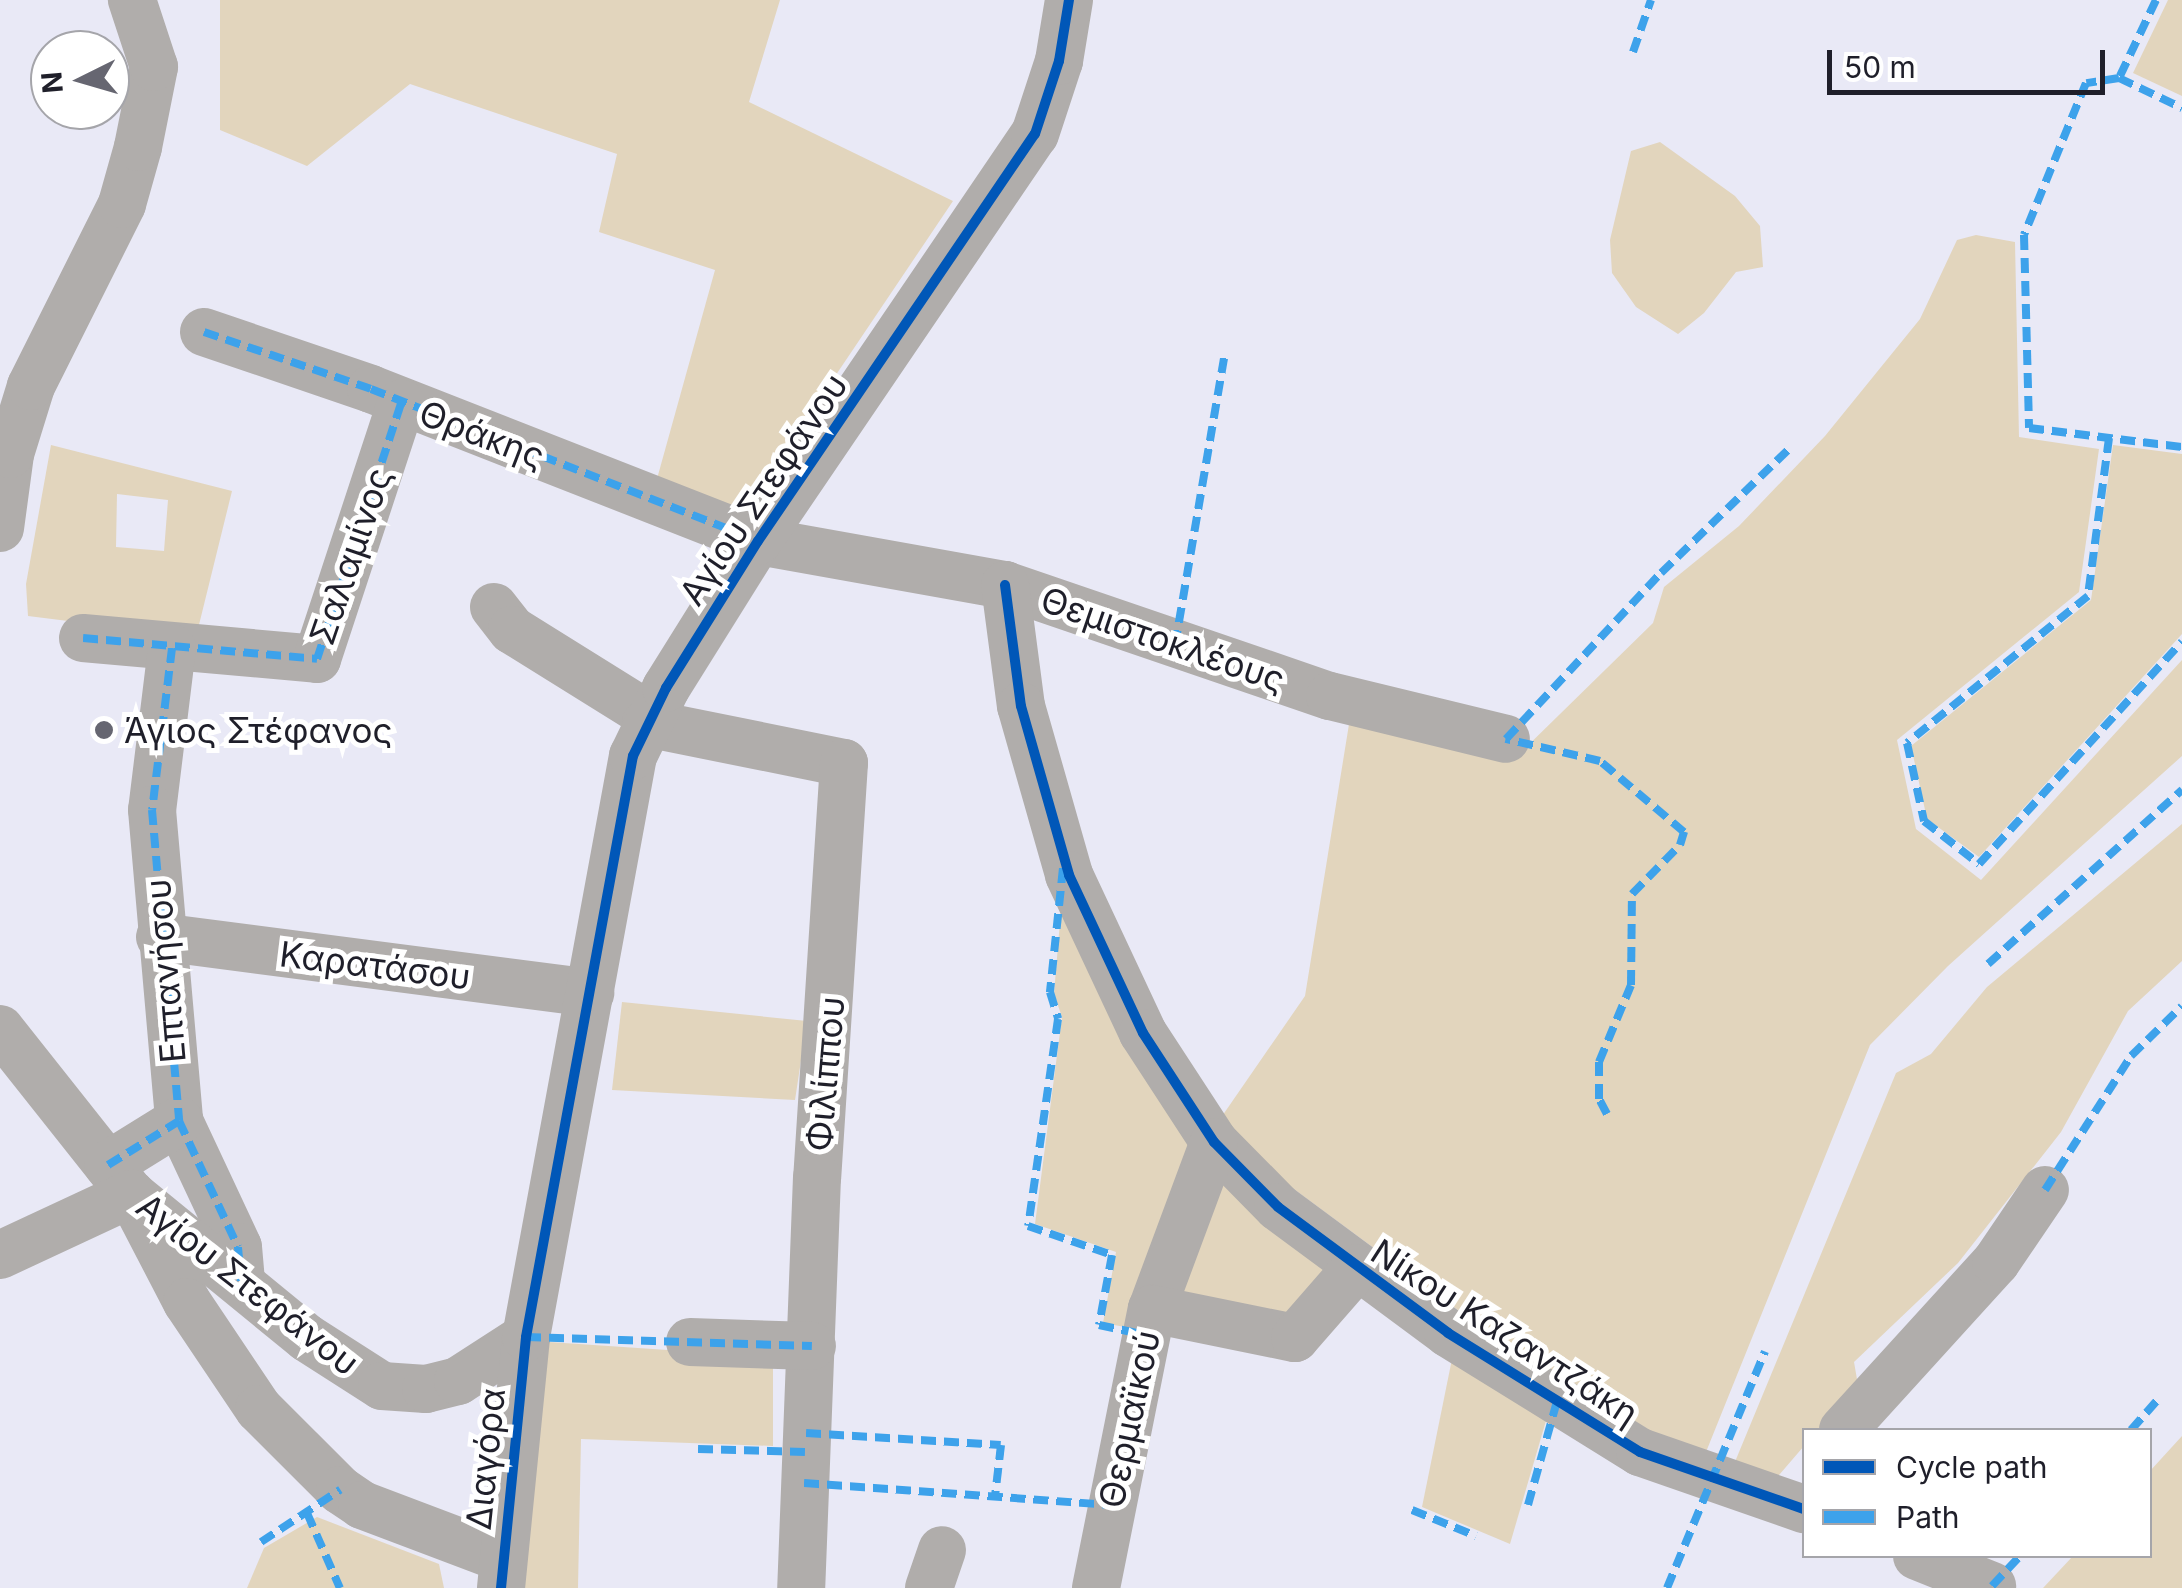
<!DOCTYPE html>
<html>
<head>
<meta charset="utf-8">
<style>
	body { margin:0 }
	#map { position:relative; width:2182px; height:1588px; overflow:hidden; background:#e9e9f6; font-family:Inter,sans-serif }
	div>[style] { position:absolute }
	.green>* { inset:0; background:#e2d5bd }
	.minor>* { height:48px; margin:-24px; padding:0 24px; transform-origin:24px; border-radius:24px; background:#b0adab }
	.quiet>* { height:8px; margin-top:-4px; transform-origin:0; background:repeating-linear-gradient(90deg,#3da2eb 0 15px,transparent 0 23px) }
	.cycleway>* { height:10px; margin:-5px; padding:0 5px; transform-origin:5px; border-radius:5px; background:#0057b8 }
	.dots>* { width:28px; height:28px; translate:-50% -50%; box-sizing:border-box; border:5px solid #fff; border-radius:50% }
	span { translate:-50% -50%; white-space:nowrap; text-align:center; line-height:1.15; -webkit-text-stroke:10px #fff; paint-order:stroke }
	.street-label { font-size:35px; color:#1f1f2a }
	.poi-label { font-size:35px; color:#1f1f2a }
	.left { translate:0 -50%; text-align:left }
	.legend { position:absolute; left:1802px; top:1428px; width:350px; height:130px; box-sizing:border-box; background:#fff; border:2px solid #a5a5aa; margin:0; padding:12px 18px; list-style:none; font-size:30px; color:#1f1f2a }
	.legend li { display:flex; align-items:center; gap:20px; height:50px }
	.legend b { width:50px; border:2px solid #a5a5aa }
	.north { position:absolute; left:30px; top:30px; width:100px; height:100px; box-sizing:border-box; background:#fff; border:2px solid #a5a5aa; border-radius:50%; rotate:265deg; font-size:28px; font-weight:700; line-height:40px; text-align:center; color:#1f1f2a }
	.north::after { content:''; display:block; margin:auto; width:35px; height:45px; background:#666671; clip-path:polygon(50% 0,100% 100%,50% 72%,0 100%) }
	.scale { position:absolute; left:1827px; top:50px; width:278px; height:45px; box-sizing:border-box; border:5px solid #1f1f2a; border-top:0; padding-left:12px; font-size:30px; line-height:35px; white-space:nowrap; color:#1f1f2a; -webkit-text-stroke:8px #fff; paint-order:stroke }
</style>
</head>
<body>
<div id="map">
	<div class="green">
		<div style="clip-path:polygon(220px 0,780px 0,749px 102px,953px 201px,739px 519px,655px 486px,715px 270px,599px 232px,617px 154px,410px 84px,307px 166px,220px 130px)"></div>
		<div style="clip-path:polygon(2168px 0,2182px 0,2182px 96px,2133px 73px)"></div>
		<div style="clip-path:polygon(1660px 142px,1735px 196px,1760px 226px,1763px 267px,1736px 272px,1704px 313px,1678px 334px,1636px 307px,1612px 273px,1610px 240px,1631px 151px)"></div>
		<div style="clip-path:polygon(1976px 235px,2015px 242px,2019px 437px,2099px 449px,2079px 592px,1897px 740px,1916px 829px,1981px 880px,2182px 660px,2182px 756px,1948px 966px,1870px 1045px,1706px 1452px,1666px 1440px,1501px 1342px,1260px 1164px,1218px 1122px,1305px 996px,1350px 718px,1518px 755px,1653px 623px,1664px 587px,1739px 526px,1825px 436px,1920px 319px,1957px 240px)"></div>
		<div style="clip-path:polygon(evenodd,51px 445px,232px 491px,196px 637px,28px 616px,26px 584px,51px 445px,117px 494px,168px 500px,164px 551px,116px 547px,117px 494px)"></div>
		<div style="clip-path:polygon(2113px 445px,2182px 454px,2182px 634px,1979px 857px,1927px 819px,1911px 746px,2091px 600px)"></div>
		<div style="clip-path:polygon(2182px 824px,2182px 961px,2128px 1011px,2061px 1132px,1958px 1263px,1854px 1362px,1858px 1385px,1818px 1430px,1804px 1430px,1804px 1446px,1773px 1482px,1732px 1469px,1896px 1073px,1931px 1054px,1987px 987px)"></div>
		<div style="clip-path:polygon(1063px 885px,1207px 1146px,1142px 1330px,1103px 1323px,1116px 1252px,1035px 1224px,1062px 1017px,1054px 994px)"></div>
		<div style="clip-path:polygon(622px 1002px,807px 1021px,795px 1100px,612px 1090px)"></div>
		<div style="clip-path:polygon(1215px 1155px,1334px 1277px,1284px 1328px,1159px 1301px)"></div>
		<div style="clip-path:polygon(549px 1342px,773px 1357px,773px 1446px,581px 1439px,578px 1588px,523px 1588px)"></div>
		<div style="clip-path:polygon(1452px 1359px,1550px 1407px,1510px 1544px,1422px 1507px)"></div>
		<div style="clip-path:polygon(2182px 1436px,2182px 1588px,2043px 1588px,2073px 1556px,2150px 1556px,2150px 1471px)"></div>
		<div style="clip-path:polygon(317px 1517px,439px 1564px,444px 1588px,247px 1588px,264px 1548px)"></div>
	</div>
	<div class="minor">
		<div style="left:204px;top:332px;width:176px;rotate:18.8deg"></div>
		<div style="left:371px;top:389px;width:416px;rotate:21.4deg"></div>
		<div style="left:758px;top:541px;width:251px;rotate:10.1deg"></div>
		<div style="left:1005px;top:585px;width:343px;rotate:18.9deg"></div>
		<div style="left:1330px;top:696px;width:181px;rotate:13.7deg"></div>
		<div style="left:0;top:528px;width:75px;rotate:-82.3deg"></div>
		<div style="left:10px;top:454px;width:71px;rotate:-72.8deg"></div>
		<div style="left:31px;top:386px;width:203px;rotate:-63.4deg"></div>
		<div style="left:122px;top:204px;width:59px;rotate:-74.3deg"></div>
		<div style="left:138px;top:147px;width:82px;rotate:-78.7deg"></div>
		<div style="left:154px;top:67px;width:71px;rotate:-108.2deg"></div>
		<div style="left:1005px;top:585px;width:122px;rotate:82.5deg"></div>
		<div style="left:1021px;top:706px;width:176px;rotate:74.1deg"></div>
		<div style="left:1069px;top:875px;width:174px;rotate:64.9deg"></div>
		<div style="left:1143px;top:1033px;width:130px;rotate:56.9deg"></div>
		<div style="left:1214px;top:1142px;width:91px;rotate:45.4deg"></div>
		<div style="left:1278px;top:1207px;width:212px;rotate:36.5deg"></div>
		<div style="left:1448px;top:1333px;width:226px;rotate:31.8deg"></div>
		<div style="left:1640px;top:1452px;width:174px;rotate:19.2deg"></div>
		<div style="left:494px;top:607px;width:29px;rotate:52deg"></div>
		<div style="left:512px;top:630px;width:163px;rotate:31.9deg"></div>
		<div style="left:83px;top:638px;width:235px;rotate:5.1deg"></div>
		<div style="left:317px;top:659px;width:269px;rotate:-71.8deg"></div>
		<div style="left:172px;top:648px;width:163px;rotate:97deg"></div>
		<div style="left:152px;top:810px;width:312px;rotate:85deg"></div>
		<div style="left:179px;top:1121px;width:139px;rotate:64.9deg"></div>
		<div style="left:238px;top:1247px;width:34px;rotate:85deg"></div>
		<div style="left:646px;top:723px;width:202px;rotate:11.4deg"></div>
		<div style="left:844px;top:763px;width:415px;rotate:93.7deg"></div>
		<div style="left:817px;top:1177px;width:411px;rotate:92.2deg"></div>
		<div style="left:160px;top:937px;width:434px;rotate:7.4deg"></div>
		<div style="left:0;top:1029px;width:211px;rotate:51.6deg"></div>
		<div style="left:131px;top:1194px;width:227px;rotate:39.3deg"></div>
		<div style="left:307px;top:1338px;width:89px;rotate:32.6deg"></div>
		<div style="left:382px;top:1386px;width:44px;rotate:3.9deg"></div>
		<div style="left:426px;top:1389px;width:33px;rotate:-14deg"></div>
		<div style="left:458px;top:1381px;width:81px;rotate:-32.9deg"></div>
		<div style="left:108px;top:1165px;width:84px;rotate:-31.8deg"></div>
		<div style="left:137px;top:1206px;width:108px;rotate:62.5deg"></div>
		<div style="left:187px;top:1302px;width:129px;rotate:56.1deg"></div>
		<div style="left:259px;top:1409px;width:115px;rotate:45deg"></div>
		<div style="left:340px;top:1490px;width:27px;rotate:34deg"></div>
		<div style="left:362px;top:1505px;width:150px;rotate:20.7deg"></div>
		<div style="left:0;top:1255px;width:145px;rotate:-25deg"></div>
		<div style="left:1152px;top:1309px;width:178px;rotate:-69.6deg"></div>
		<div style="left:690px;top:1342px;width:122px;rotate:1.9deg"></div>
		<div style="left:1843px;top:1430px;width:227px;rotate:-47.7deg"></div>
		<div style="left:1996px;top:1262px;width:87px;rotate:-55.8deg"></div>
		<div style="left:1917px;top:1556px;width:81px;rotate:21.8deg"></div>
		<div style="left:501px;top:1588px;width:252px;rotate:-84.3deg"></div>
		<div style="left:526px;top:1337px;width:591px;rotate:-79.57deg"></div>
		<div style="left:633px;top:756px;width:76px;rotate:-64.1deg"></div>
		<div style="left:666px;top:688px;width:173px;rotate:-58deg"></div>
		<div style="left:758px;top:541px;width:492px;rotate:-55.8deg"></div>
		<div style="left:1035px;top:134px;width:77px;rotate:-71.8deg"></div>
		<div style="left:1059px;top:61px;width:62px;rotate:-80.7deg"></div>
		<div style="left:929px;top:1588px;width:40px;rotate:-71.1deg"></div>
		<div style="left:1096px;top:1588px;width:285px;rotate:-78.7deg"></div>
		<div style="left:1152px;top:1309px;width:146px;rotate:11.5deg"></div>
		<div style="left:1295px;top:1338px;width:93px;rotate:-48.9deg"></div>
	</div>
	<div class="quiet">
		<div style="left:2156px;top:0;width:86px;rotate:115.4deg"></div>
		<div style="left:2119px;top:78px;width:33px;rotate:171deg"></div>
		<div style="left:2086px;top:83px;width:164px;rotate:112.2deg"></div>
		<div style="left:2024px;top:235px;width:193px;rotate:88.5deg"></div>
		<div style="left:2029px;top:428px;width:154px;rotate:7.1deg"></div>
		<div style="left:1633px;top:52px;width:55px;rotate:-70.9deg"></div>
		<div style="left:2119px;top:78px;width:70px;rotate:25.5deg"></div>
		<div style="left:204px;top:332px;width:176px;rotate:18.8deg"></div>
		<div style="left:371px;top:389px;width:416px;rotate:21.4deg"></div>
		<div style="left:2109px;top:438px;width:159px;rotate:97.6deg"></div>
		<div style="left:2088px;top:596px;width:233px;rotate:140.9deg"></div>
		<div style="left:1907px;top:743px;width:80px;rotate:77.7deg"></div>
		<div style="left:1924px;top:821px;width:70px;rotate:38deg"></div>
		<div style="left:1979px;top:864px;width:301px;rotate:-47.6deg"></div>
		<div style="left:83px;top:638px;width:235px;rotate:5.1deg"></div>
		<div style="left:317px;top:659px;width:269px;rotate:-71.8deg"></div>
		<div style="left:1175px;top:645px;width:296px;rotate:-80.3deg"></div>
		<div style="left:172px;top:648px;width:163px;rotate:97deg"></div>
		<div style="left:152px;top:810px;width:312px;rotate:85deg"></div>
		<div style="left:179px;top:1121px;width:139px;rotate:64.9deg"></div>
		<div style="left:238px;top:1247px;width:34px;rotate:85deg"></div>
		<div style="left:1063px;top:868px;width:125px;rotate:96deg"></div>
		<div style="left:1050px;top:992px;width:28px;rotate:73deg"></div>
		<div style="left:1058px;top:1019px;width:209px;rotate:98.2deg"></div>
		<div style="left:1028px;top:1226px;width:89px;rotate:19deg"></div>
		<div style="left:1112px;top:1255px;width:71px;rotate:100.5deg"></div>
		<div style="left:1099px;top:1325px;width:48px;rotate:12deg"></div>
		<div style="left:1988px;top:964px;width:261px;rotate:-41.9deg"></div>
		<div style="left:1607px;top:1114px;width:17px;rotate:-118deg"></div>
		<div style="left:1599px;top:1099px;width:37px;rotate:-90deg"></div>
		<div style="left:1599px;top:1062px;width:83px;rotate:-67.4deg"></div>
		<div style="left:1631px;top:985px;width:91px;rotate:-89.4deg"></div>
		<div style="left:1632px;top:894px;width:69px;rotate:-45.6deg"></div>
		<div style="left:1680px;top:845px;width:14px;rotate:-73deg"></div>
		<div style="left:1684px;top:832px;width:110px;rotate:-139.8deg"></div>
		<div style="left:1600px;top:761px;width:97px;rotate:-166.8deg"></div>
		<div style="left:1506px;top:739px;width:227px;rotate:-47deg"></div>
		<div style="left:1661px;top:573px;width:177px;rotate:-44.1deg"></div>
		<div style="left:108px;top:1165px;width:84px;rotate:-31.8deg"></div>
		<div style="left:2045px;top:1190px;width:159px;rotate:-57.3deg"></div>
		<div style="left:2131px;top:1056px;width:71px;rotate:-44.4deg"></div>
		<div style="left:526px;top:1337px;width:286px;rotate:1.8deg"></div>
		<div style="left:2131px;top:1430px;width:45px;rotate:-48.6deg"></div>
		<div style="left:806px;top:1433px;width:195px;rotate:3.5deg"></div>
		<div style="left:1001px;top:1445px;width:51px;rotate:96.7deg"></div>
		<div style="left:698px;top:1449px;width:107px;rotate:1.6deg"></div>
		<div style="left:804px;top:1483px;width:306px;rotate:4.1deg"></div>
		<div style="left:1528px;top:1505px;width:108px;rotate:-74.4deg"></div>
		<div style="left:1412px;top:1510px;width:69px;rotate:22.1deg"></div>
		<div style="left:307px;top:1513px;width:82px;rotate:66.3deg"></div>
		<div style="left:261px;top:1542px;width:95px;rotate:-33.4deg"></div>
		<div style="left:1992px;top:1586px;width:41px;rotate:-47deg"></div>
		<div style="left:1667px;top:1588px;width:256px;rotate:-67.5deg"></div>
	</div>
	<div class="cycleway">
		<div style="left:1005px;top:585px;width:122px;rotate:82.5deg"></div>
		<div style="left:1021px;top:706px;width:176px;rotate:74.1deg"></div>
		<div style="left:1069px;top:875px;width:174px;rotate:64.9deg"></div>
		<div style="left:1143px;top:1033px;width:130px;rotate:56.9deg"></div>
		<div style="left:1214px;top:1142px;width:91px;rotate:45.4deg"></div>
		<div style="left:1278px;top:1207px;width:212px;rotate:36.5deg"></div>
		<div style="left:1448px;top:1333px;width:226px;rotate:31.8deg"></div>
		<div style="left:1640px;top:1452px;width:174px;rotate:19.2deg"></div>
		<div style="left:501px;top:1588px;width:252px;rotate:-84.3deg"></div>
		<div style="left:526px;top:1337px;width:591px;rotate:-79.57deg"></div>
		<div style="left:633px;top:756px;width:76px;rotate:-64.1deg"></div>
		<div style="left:666px;top:688px;width:173px;rotate:-58deg"></div>
		<div style="left:758px;top:541px;width:492px;rotate:-55.8deg"></div>
		<div style="left:1035px;top:134px;width:77px;rotate:-71.8deg"></div>
		<div style="left:1059px;top:61px;width:62px;rotate:-80.7deg"></div>
	</div>
	<div class="dots">
		<div style="left:104px;top:730px;background:#666671"></div>
	</div>
	<div class="street-label">
		<span style="left:482px;top:434px;rotate:21deg">Θράκης</span>
		<span style="left:763px;top:489px;rotate:-56deg">Αγίου Στεφάνου</span>
		<span style="left:350px;top:556px;rotate:-71deg">Σαλαμίνος</span>
		<span style="left:1163px;top:639px;rotate:19deg">Θεμιστοκλέους</span>
		<span style="left:375px;top:965px;rotate:7deg">Καρατάσου</span>
		<span style="left:165px;top:971px;rotate:-95deg">Επτανήσου</span>
		<span style="left:825px;top:1074px;rotate:-85deg">Φιλίππου</span>
		<span style="left:248px;top:1284px;rotate:38deg">Αγίου Στεφάνου</span>
		<span style="left:1505px;top:1332px;rotate:33deg">Νίκου Καζαντζάκη</span>
		<span style="left:1129px;top:1419px;rotate:-78deg">Θερμαϊκού</span>
		<span style="left:485px;top:1459px;rotate:-84deg">Διαγόρα</span>
	</div>
	<div class="poi-label">
		<span class="left" style="left:124px;top:730px">Άγιος Στέφανος</span>
	</div>
	<ul class="legend">
	<li><b style="height:12px;background:#0057b8"></b>Cycle path</li>
	<li><b style="height:12px;background:#3da2eb"></b>Path</li>
	</ul>
	<div class="north">N</div>
	<div class="scale">50 m</div>
</div>
</body>
</html>
